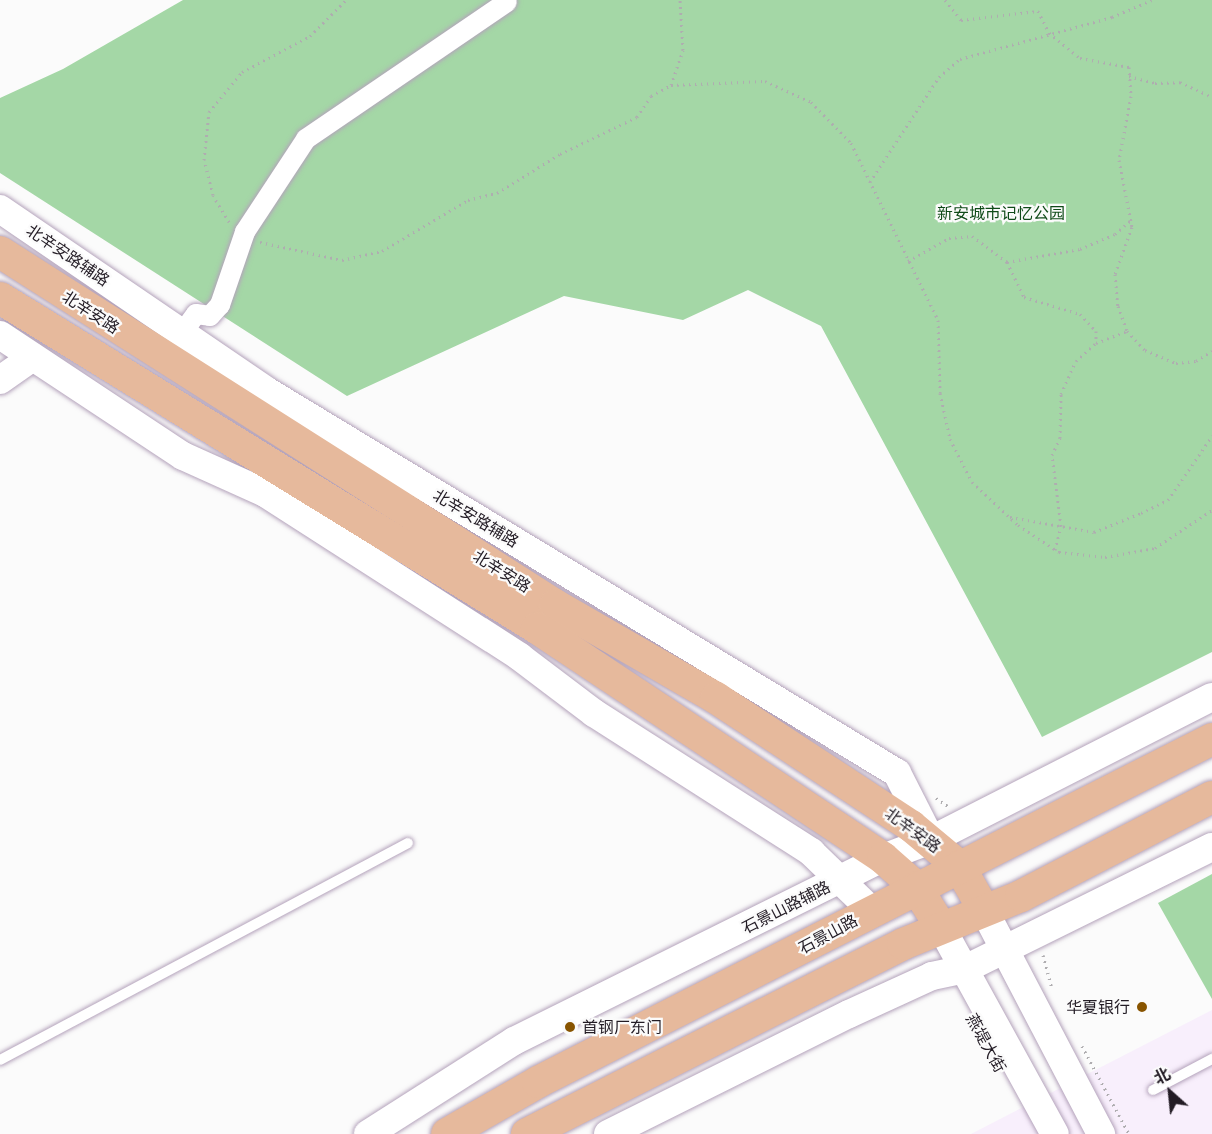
<!DOCTYPE html>
<html>
<head>
<meta charset="utf-8">
<style>
	body { margin:0 }
	#map { position:relative; width:1212px; height:1134px; overflow:hidden; background:#fbfbfb; font-family:"PT Sans Narrow","Noto Sans SC",sans-serif }
	div>[style] { position:absolute }
	.built>* { inset:0; background:#f8effc }
	.green>* { inset:0; background:#a4d7a6 }
	.path>* { height:3px; margin-top:-1.5px; transform-origin:0; background:repeating-linear-gradient(90deg,#afadb0 0 1.5px,transparent 0 6px) }
	.roads { filter:drop-shadow(0 0 2px #b4a3bb) drop-shadow(0 0 2px #b4a3bb) }
	.lane>* { height:10px; margin:-5px; padding:0 5px; transform-origin:5px; border-radius:5px; background:#fff }
	.street>* { height:20px; margin:-10px; padding:0 10px; transform-origin:10px; border-radius:10px; background:#fff }
	.secondary>* { height:28px; margin:-14px; padding:0 14px; transform-origin:14px; border-radius:14px; background:#fff }
	.primary>* { height:32px; margin:-16px; padding:0 16px; transform-origin:16px; border-radius:16px; background:#e6b99c }
	.dots>* { width:16px; height:16px; translate:-50% -50%; box-sizing:border-box; border:3px solid #fbfbfb; border-radius:50% }
	span { translate:-50% -50%; white-space:nowrap; text-align:center; line-height:1.15; -webkit-text-stroke:4.5px #fbfbfb; paint-order:stroke }
	.park-label { font-size:16px; color:#104b19 }
	.street-label { font-size:16px; color:#231c25 }
	.poi-label { font-size:16px; color:#231c25 }
	.right { translate:-100% -50%; text-align:right }
	.left { translate:0 -50%; text-align:left }
	.north { position:absolute; left:1140px; top:1062px; width:60px; height:60px; -webkit-text-stroke:4px #fbfbfb; paint-order:stroke; rotate:333deg; font-size:16px; font-weight:700; line-height:24px; text-align:center; color:#231c25 }
	.north::after { content:''; display:block; margin:auto; width:21px; height:27px; background:#231c25; clip-path:polygon(50% 0,100% 100%,50% 72%,0 100%) }
</style>
</head>
<body>
<div id="map">
	<div class="built">
		<div style="clip-path:polygon(1212px 1010px,1212px 1134px,971px 1134px)"></div>
	</div>
	<div class="green">
		<div style="clip-path:polygon(183px 0,1212px 0,1212px 652px,1042px 737px,821px 326px,748px 290px,683px 320px,564px 296px,347px 396px,0 173px,0 98px,63px 69px)"></div>
		<div style="clip-path:polygon(1212px 874px,1212px 999px,1158px 903px)"></div>
	</div>
	<div class="path">
		<div style="left:945px;top:0;width:26px;rotate:51deg"></div>
		<div style="left:961px;top:20px;width:78px;rotate:-6.7deg"></div>
		<div style="left:1038px;top:11px;width:25px;rotate:63deg"></div>
		<div style="left:1049px;top:33px;width:40px;rotate:39deg"></div>
		<div style="left:1080px;top:58px;width:50px;rotate:10.4deg"></div>
		<div style="left:1129px;top:67px;width:29px;rotate:86deg"></div>
		<div style="left:1131px;top:96px;width:65px;rotate:100.6deg"></div>
		<div style="left:1119px;top:160px;width:68px;rotate:79deg"></div>
		<div style="left:1132px;top:227px;width:50px;rotate:109.9deg"></div>
		<div style="left:1115px;top:274px;width:32px;rotate:85deg"></div>
		<div style="left:1118px;top:306px;width:27px;rotate:70deg"></div>
		<div style="left:1127px;top:331px;width:26px;rotate:47deg"></div>
		<div style="left:1145px;top:350px;width:34px;rotate:23deg"></div>
		<div style="left:1176px;top:363px;width:20px;rotate:-6deg"></div>
		<div style="left:1196px;top:361px;width:19px;rotate:-32deg"></div>
		<div style="left:1129px;top:76px;width:27px;rotate:15deg"></div>
		<div style="left:1155px;top:83px;width:25px;rotate:-2deg"></div>
		<div style="left:1180px;top:82px;width:35px;rotate:25deg"></div>
		<div style="left:671px;top:85px;width:37px;rotate:-71deg"></div>
		<div style="left:683px;top:50px;width:50px;rotate:-93.4deg"></div>
		<div style="left:870px;top:182px;width:126px;rotate:-56.7deg"></div>
		<div style="left:939px;top:77px;width:28px;rotate:-41deg"></div>
		<div style="left:960px;top:59px;width:158px;rotate:-15.4deg"></div>
		<div style="left:1112px;top:17px;width:43px;rotate:-23deg"></div>
		<div style="left:229px;top:222px;width:31px;rotate:-121deg"></div>
		<div style="left:213px;top:195px;width:36px;rotate:-104deg"></div>
		<div style="left:204px;top:160px;width:48px;rotate:-84.1deg"></div>
		<div style="left:209px;top:112px;width:52px;rotate:-50.5deg"></div>
		<div style="left:242px;top:72px;width:77px;rotate:-27.9deg"></div>
		<div style="left:310px;top:36px;width:51px;rotate:-45deg"></div>
		<div style="left:260px;top:242px;width:84px;rotate:12.4deg"></div>
		<div style="left:342px;top:260px;width:41px;rotate:-12.7deg"></div>
		<div style="left:382px;top:251px;width:100px;rotate:-30.7deg"></div>
		<div style="left:468px;top:200px;width:30px;rotate:-14deg"></div>
		<div style="left:497px;top:193px;width:74px;rotate:-31.8deg"></div>
		<div style="left:560px;top:154px;width:85px;rotate:-25.7deg"></div>
		<div style="left:637px;top:117px;width:25px;rotate:-56deg"></div>
		<div style="left:651px;top:96px;width:23px;rotate:-29deg"></div>
		<div style="left:671px;top:85px;width:94px;rotate:-2.4deg"></div>
		<div style="left:765px;top:81px;width:51px;rotate:24.5deg"></div>
		<div style="left:811px;top:102px;width:57px;rotate:45.7deg"></div>
		<div style="left:851px;top:143px;width:197px;rotate:63.8deg"></div>
		<div style="left:938px;top:320px;width:73px;rotate:88.4deg"></div>
		<div style="left:940px;top:393px;width:47px;rotate:77.7deg"></div>
		<div style="left:950px;top:439px;width:48px;rotate:62.9deg"></div>
		<div style="left:972px;top:482px;width:63px;rotate:43.1deg"></div>
		<div style="left:1018px;top:525px;width:49px;rotate:33.4deg"></div>
		<div style="left:1059px;top:552px;width:46px;rotate:6.2deg"></div>
		<div style="left:1105px;top:557px;width:51px;rotate:-10.2deg"></div>
		<div style="left:1155px;top:548px;width:69px;rotate:-33.7deg"></div>
		<div style="left:908px;top:261px;width:47px;rotate:-29.3deg"></div>
		<div style="left:949px;top:238px;width:23px;rotate:-5deg"></div>
		<div style="left:972px;top:236px;width:44px;rotate:36.6deg"></div>
		<div style="left:1007px;top:262px;width:74px;rotate:-10.1deg"></div>
		<div style="left:1080px;top:249px;width:38px;rotate:-23deg"></div>
		<div style="left:1115px;top:234px;width:21px;rotate:-41deg"></div>
		<div style="left:1007px;top:262px;width:39px;rotate:64deg"></div>
		<div style="left:1024px;top:297px;width:59px;rotate:16.9deg"></div>
		<div style="left:1080px;top:314px;width:23px;rotate:47deg"></div>
		<div style="left:1096px;top:331px;width:12px;rotate:90deg"></div>
		<div style="left:1010px;top:517px;width:85px;rotate:10.1deg"></div>
		<div style="left:1094px;top:532px;width:51px;rotate:-22deg"></div>
		<div style="left:1141px;top:513px;width:30px;rotate:-26deg"></div>
		<div style="left:1168px;top:500px;width:78px;rotate:-55.5deg"></div>
		<div style="left:1055px;top:550px;width:25px;rotate:-76deg"></div>
		<div style="left:1061px;top:526px;width:72px;rotate:-97.2deg"></div>
		<div style="left:1052px;top:455px;width:19px;rotate:-65deg"></div>
		<div style="left:1060px;top:438px;width:44px;rotate:-88.7deg"></div>
		<div style="left:1061px;top:394px;width:36px;rotate:-66deg"></div>
		<div style="left:1076px;top:361px;width:27px;rotate:-42deg"></div>
		<div style="left:1096px;top:343px;width:33px;rotate:-21deg"></div>
		<div style="left:936px;top:798px;width:14px;rotate:34deg"></div>
		<div style="left:1043px;top:955px;width:35px;rotate:75deg"></div>
		<div style="left:1082px;top:1046px;width:100px;rotate:61.9deg"></div>
	</div>
	<div class="roads">
		<div class="lane">
			<div style="left:0;top:1060px;width:462px;rotate:-28deg"></div>
			<div style="left:1153px;top:1090px;width:67px;rotate:-27.7deg"></div>
		</div>
		<div class="street">
			<div style="left:183px;top:332px;width:22px;rotate:-54deg"></div>
			<div style="left:196px;top:314px;width:14px;rotate:8deg"></div>
			<div style="left:210px;top:316px;width:15px;rotate:-48deg"></div>
			<div style="left:220px;top:305px;width:77px;rotate:-71.1deg"></div>
			<div style="left:245px;top:232px;width:111px;rotate:-56.7deg"></div>
			<div style="left:306px;top:139px;width:243px;rotate:-34.3deg"></div>
		</div>
		<div class="secondary">
			<div style="left:0;top:209px;width:321px;rotate:34.3deg"></div>
			<div style="left:265px;top:390px;width:739px;rotate:31.22deg"></div>
			<div style="left:897px;top:773px;width:75px;rotate:63.1deg"></div>
			<div style="left:0;top:335px;width:219px;rotate:33.5deg"></div>
			<div style="left:183px;top:456px;width:90px;rotate:24.3deg"></div>
			<div style="left:265px;top:493px;width:303px;rotate:32.7deg"></div>
			<div style="left:520px;top:657px;width:93px;rotate:37.1deg"></div>
			<div style="left:594px;top:713px;width:258px;rotate:32.6deg"></div>
			<div style="left:811px;top:852px;width:85px;rotate:44deg"></div>
			<div style="left:0;top:380px;width:40px;rotate:-34.9deg"></div>
			<div style="left:984px;top:910px;width:253px;rotate:62.4deg"></div>
			<div style="left:941px;top:927px;width:236px;rotate:61.2deg"></div>
			<div style="left:368px;top:1134px;width:173px;rotate:-32.5deg"></div>
			<div style="left:514px;top:1041px;width:412px;rotate:-26.4deg"></div>
			<div style="left:883px;top:858px;width:51px;rotate:-20.6deg"></div>
			<div style="left:931px;top:840px;width:315px;rotate:-27deg"></div>
			<div style="left:608px;top:1134px;width:269px;rotate:-26.5deg"></div>
			<div style="left:849px;top:1014px;width:91px;rotate:-24.6deg"></div>
			<div style="left:932px;top:976px;width:34px;rotate:-12deg"></div>
			<div style="left:965px;top:969px;width:275px;rotate:-26.3deg"></div>
		</div>
		<div class="primary">
			<div style="left:0;top:252px;width:658px;rotate:32.46deg"></div>
			<div style="left:555px;top:605px;width:186px;rotate:30deg"></div>
			<div style="left:716px;top:698px;width:233px;rotate:33.3deg"></div>
			<div style="left:911px;top:826px;width:62px;rotate:39.8deg"></div>
			<div style="left:959px;top:866px;width:51px;rotate:60.4deg"></div>
			<div style="left:0;top:298px;width:630px;rotate:31.57deg"></div>
			<div style="left:537px;top:628px;width:415px;rotate:33.6deg"></div>
			<div style="left:883px;top:858px;width:44px;rotate:41.3deg"></div>
			<div style="left:916px;top:887px;width:47px;rotate:58deg"></div>
			<div style="left:447px;top:1134px;width:105px;rotate:-29.7deg"></div>
			<div style="left:538px;top:1082px;width:756px;rotate:-26.97deg"></div>
			<div style="left:527px;top:1134px;width:421px;rotate:-26.8deg"></div>
			<div style="left:903px;top:944px;width:127px;rotate:-22.1deg"></div>
			<div style="left:1021px;top:896px;width:215px;rotate:-27.4deg"></div>
		</div>
	</div>
	<div class="dots">
		<div style="left:1142px;top:1007px;background:#885400"></div>
		<div style="left:570px;top:1027px;background:#885400"></div>
	</div>
	<div class="park-label">
		<span style="left:1001px;top:213px">新安城市记忆公园</span>
	</div>
	<div class="street-label">
		<span style="left:68px;top:255px;rotate:34deg">北辛安路辅路</span>
		<span style="left:91px;top:312px;rotate:33deg">北辛安路</span>
		<span style="left:476px;top:518px;rotate:31deg">北辛安路辅路</span>
		<span style="left:502px;top:571px;rotate:32deg">北辛安路</span>
		<span style="left:913px;top:830px;rotate:36deg">北辛安路</span>
		<span style="left:786px;top:907px;rotate:-27deg">石景山路辅路</span>
		<span style="left:828px;top:934px;rotate:-28deg">石景山路</span>
		<span style="left:986px;top:1043px;rotate:61deg">燕堤大街</span>
	</div>
	<div class="poi-label">
		<span class="right" style="left:1130px;top:1007px">华夏银行</span>
		<span class="left" style="left:582px;top:1027px">首钢厂东门</span>
	</div>
	<div class="north">北</div>
</div>
</body>
</html>
